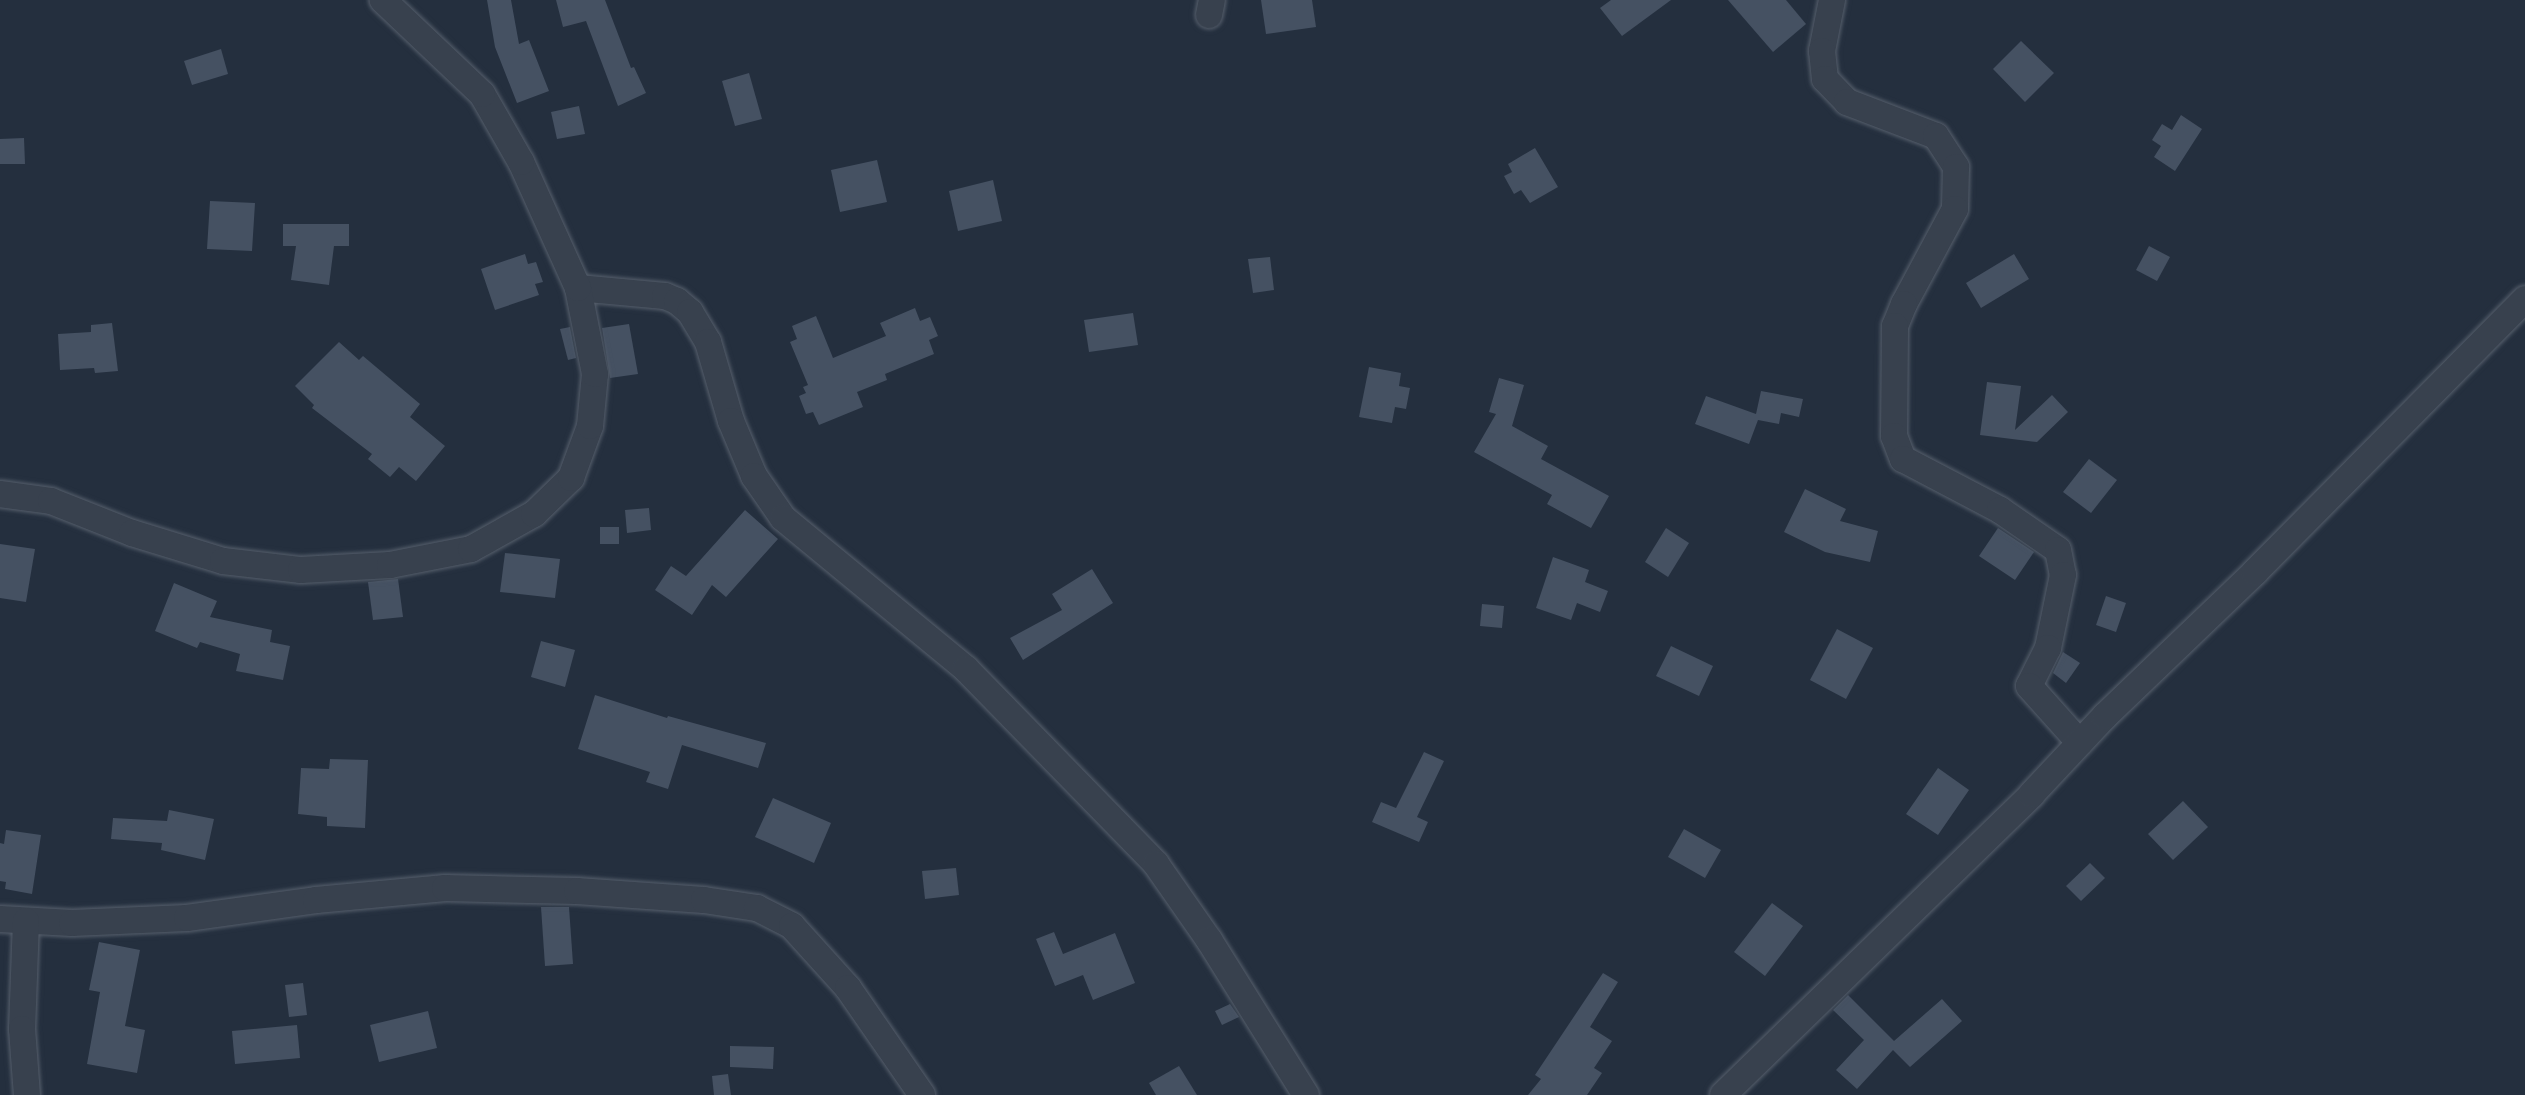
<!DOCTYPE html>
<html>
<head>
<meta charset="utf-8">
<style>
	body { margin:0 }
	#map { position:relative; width:2525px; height:1095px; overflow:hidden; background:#242f3e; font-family:"Titillium Web",sans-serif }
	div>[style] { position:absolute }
	.building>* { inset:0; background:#455162 }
	.roads { filter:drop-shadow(0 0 2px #565f6c) drop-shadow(0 0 2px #565f6c) }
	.minor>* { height:26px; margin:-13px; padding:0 13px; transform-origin:13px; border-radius:13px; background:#38414e }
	span { translate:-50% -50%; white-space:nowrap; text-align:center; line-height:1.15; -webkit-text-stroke:7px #1d2633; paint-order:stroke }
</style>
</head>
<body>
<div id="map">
	<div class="building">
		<div style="clip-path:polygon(487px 0,511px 0,519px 44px,529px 40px,549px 91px,517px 103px,495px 47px)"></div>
		<div style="clip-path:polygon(556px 0,605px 0,631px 68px,634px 67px,646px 93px,618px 106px,586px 21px,563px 27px)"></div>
		<div style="clip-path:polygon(1261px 0,1312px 0,1316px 27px,1266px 34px)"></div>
		<div style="clip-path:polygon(1611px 0,1671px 0,1622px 36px,1600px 8px)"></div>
		<div style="clip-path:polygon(1728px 0,1786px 0,1806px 24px,1773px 52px)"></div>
		<div style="clip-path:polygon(2021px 41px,2054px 73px,2025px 102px,1993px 69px)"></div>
		<div style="clip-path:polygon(221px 49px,228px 74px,192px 85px,184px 61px)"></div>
		<div style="clip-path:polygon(749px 73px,762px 119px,735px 126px,722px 81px)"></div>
		<div style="clip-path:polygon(579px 106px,585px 134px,557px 139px,551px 112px)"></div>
		<div style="clip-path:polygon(2181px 115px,2202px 129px,2175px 171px,2154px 157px,2161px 146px,2152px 140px,2162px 124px,2172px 130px)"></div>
		<div style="clip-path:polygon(24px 138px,25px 164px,0 164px,0 139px)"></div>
		<div style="clip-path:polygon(1535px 148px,1558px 187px,1530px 203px,1521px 190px,1514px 194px,1504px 176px,1512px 172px,1508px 164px)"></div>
		<div style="clip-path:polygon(877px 160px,887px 202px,840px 212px,831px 170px)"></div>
		<div style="clip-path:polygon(993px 180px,1002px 221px,958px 231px,949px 191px)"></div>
		<div style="clip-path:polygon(210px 201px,255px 203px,252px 251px,207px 249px)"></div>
		<div style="clip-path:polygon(283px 224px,349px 224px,349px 246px,334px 246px,329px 285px,291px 280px,296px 246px,283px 246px)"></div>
		<div style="clip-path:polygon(2149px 246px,2170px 257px,2157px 281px,2136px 270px)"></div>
		<div style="clip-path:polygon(525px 254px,528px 264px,536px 262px,543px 282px,535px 284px,539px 295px,495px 310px,481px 269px)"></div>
		<div style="clip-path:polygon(2014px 254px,2029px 279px,1981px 308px,1966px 283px)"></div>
		<div style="clip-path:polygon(1270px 257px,1274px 290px,1253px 293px,1248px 259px)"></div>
		<div style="clip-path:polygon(915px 308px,920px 321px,930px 317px,938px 336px,929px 340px,934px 354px,885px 374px,887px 380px,857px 392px,863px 407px,819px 425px,813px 412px,806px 414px,799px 396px,806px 393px,803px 387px,808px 385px,790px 342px,797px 339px,792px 326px,816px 316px,833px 358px,886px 336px,880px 323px)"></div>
		<div style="clip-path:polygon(1133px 313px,1138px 345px,1089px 352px,1084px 320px)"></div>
		<div style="clip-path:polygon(112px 323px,118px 371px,95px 373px,94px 368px,60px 370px,58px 334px,91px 332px,91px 325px)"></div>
		<div style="clip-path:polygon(629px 324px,638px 374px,610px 378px,602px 328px)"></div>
		<div style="clip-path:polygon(570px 327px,576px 358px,568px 360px,560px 329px)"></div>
		<div style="clip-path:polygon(339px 342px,359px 360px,363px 356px,420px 404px,410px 417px,445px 446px,416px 481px,399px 467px,390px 477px,368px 459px,372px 454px,312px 408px,314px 405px,295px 386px)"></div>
		<div style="clip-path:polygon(1369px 367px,1401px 373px,1399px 386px,1410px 388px,1406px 409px,1395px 407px,1392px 423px,1359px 417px)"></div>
		<div style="clip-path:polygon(1499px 378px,1524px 385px,1512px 426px,1548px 446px,1541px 459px,1609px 496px,1591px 528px,1547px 504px,1552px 495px,1474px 452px,1496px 414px,1489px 412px)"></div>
		<div style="clip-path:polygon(1987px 382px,2021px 386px,2015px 430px,2052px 395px,2068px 412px,2037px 442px,1980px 435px)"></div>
		<div style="clip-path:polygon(1761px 391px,1803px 399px,1799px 417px,1781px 413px,1779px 424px,1758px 420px,1749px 444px,1695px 424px,1706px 396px,1756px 414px)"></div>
		<div style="clip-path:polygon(2089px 459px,2117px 480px,2091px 513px,2063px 492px)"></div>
		<div style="clip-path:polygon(1805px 489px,1846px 509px,1840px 521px,1878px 531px,1870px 562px,1825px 552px,1784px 532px)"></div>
		<div style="clip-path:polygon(649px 508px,651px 530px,627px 533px,625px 510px)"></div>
		<div style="clip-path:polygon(745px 510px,778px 539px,726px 597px,712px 585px,692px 615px,655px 590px,671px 566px,686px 576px)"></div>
		<div style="clip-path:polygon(600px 527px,619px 527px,619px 544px,600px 544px)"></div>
		<div style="clip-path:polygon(1666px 528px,1689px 543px,1668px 577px,1645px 562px)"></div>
		<div style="clip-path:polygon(1998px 528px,2034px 552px,2015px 580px,1979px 556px)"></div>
		<div style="clip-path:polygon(0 544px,35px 549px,26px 602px,0 598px)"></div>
		<div style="clip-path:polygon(505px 553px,560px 559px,555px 598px,500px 592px)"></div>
		<div style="clip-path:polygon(1553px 557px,1589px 570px,1585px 582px,1608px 591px,1600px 612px,1577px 603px,1571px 620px,1536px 608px)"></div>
		<div style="clip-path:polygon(1092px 569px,1113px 603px,1023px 660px,1010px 638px,1062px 610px,1052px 594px)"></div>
		<div style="clip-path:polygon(398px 579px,403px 617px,373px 620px,368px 582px)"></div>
		<div style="clip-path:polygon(174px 583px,217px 601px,210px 617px,272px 630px,270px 642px,290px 646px,283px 680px,236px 671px,240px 654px,200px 642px,197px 648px,155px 631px)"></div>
		<div style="clip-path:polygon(2106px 596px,2126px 603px,2116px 632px,2096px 625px)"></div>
		<div style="clip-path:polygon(1482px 604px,1504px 606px,1502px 628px,1480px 626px)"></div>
		<div style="clip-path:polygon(1837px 629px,1873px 648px,1846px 699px,1810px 680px)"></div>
		<div style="clip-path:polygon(541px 641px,575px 650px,565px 687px,531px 677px)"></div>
		<div style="clip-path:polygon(1671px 646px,1713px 666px,1699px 696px,1656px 676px)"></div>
		<div style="clip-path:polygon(2063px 652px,2080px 663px,2066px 683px,2053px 673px)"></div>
		<div style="clip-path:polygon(595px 695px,667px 718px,668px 716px,766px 743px,758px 768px,682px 745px,668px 789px,646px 782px,650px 772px,578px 749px)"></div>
		<div style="clip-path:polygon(1424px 752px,1444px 761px,1417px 817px,1428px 822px,1419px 842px,1372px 822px,1381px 802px,1396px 808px)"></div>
		<div style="clip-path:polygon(330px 759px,368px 760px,365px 828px,327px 826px,327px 817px,298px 814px,301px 768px,329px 769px)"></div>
		<div style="clip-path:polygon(1938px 768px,1969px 790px,1938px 835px,1906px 814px)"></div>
		<div style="clip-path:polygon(773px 798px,831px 823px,814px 863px,755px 837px)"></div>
		<div style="clip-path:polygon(2183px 801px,2208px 827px,2173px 860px,2148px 834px)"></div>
		<div style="clip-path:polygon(169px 810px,214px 819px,205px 860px,161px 850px,162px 843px,111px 839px,113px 818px,167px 821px)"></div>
		<div style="clip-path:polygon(1684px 829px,1721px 850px,1705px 878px,1668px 857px)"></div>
		<div style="clip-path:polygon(6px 830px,41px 835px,32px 894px,5px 889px,6px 882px,0 881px,0 843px,4px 844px)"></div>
		<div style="clip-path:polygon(2090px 863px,2105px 878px,2081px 901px,2066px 886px)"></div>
		<div style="clip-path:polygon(956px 868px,959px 895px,925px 899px,922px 871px)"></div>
		<div style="clip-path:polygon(1772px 903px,1803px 926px,1765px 976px,1734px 952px)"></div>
		<div style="clip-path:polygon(541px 907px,569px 907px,573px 964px,545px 966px)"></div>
		<div style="clip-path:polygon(1054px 932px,1063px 954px,1115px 933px,1135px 983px,1093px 1000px,1083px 975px,1055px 986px,1036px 939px)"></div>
		<div style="clip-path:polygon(99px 942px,140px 950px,125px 1026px,145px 1030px,137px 1073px,87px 1064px,100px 992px,89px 990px)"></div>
		<div style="clip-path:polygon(1603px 973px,1618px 982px,1590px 1027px,1612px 1041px,1594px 1068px,1602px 1073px,1587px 1095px,1528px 1095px,1541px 1079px,1535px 1075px)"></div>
		<div style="clip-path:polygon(303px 983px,307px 1015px,289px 1017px,285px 985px)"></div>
		<div style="clip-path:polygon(1848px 995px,1894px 1041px,1942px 999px,1962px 1021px,1910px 1067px,1893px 1050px,1857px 1089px,1836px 1070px,1864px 1040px,1833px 1010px)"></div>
		<div style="clip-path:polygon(1230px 1004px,1239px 1017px,1222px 1025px,1215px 1011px)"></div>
		<div style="clip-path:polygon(428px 1011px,437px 1048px,379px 1062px,370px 1025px)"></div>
		<div style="clip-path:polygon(297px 1025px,300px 1058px,235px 1064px,232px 1031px)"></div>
		<div style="clip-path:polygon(730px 1046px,774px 1047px,773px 1069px,730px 1067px)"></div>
		<div style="clip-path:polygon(1179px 1066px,1197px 1095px,1156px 1095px,1149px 1083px)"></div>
		<div style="clip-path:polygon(728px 1074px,731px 1095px,714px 1095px,712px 1076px)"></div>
	</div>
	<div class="roads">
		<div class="minor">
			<div style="left:1832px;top:0;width:52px;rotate:101.1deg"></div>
			<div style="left:1822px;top:51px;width:28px;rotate:84deg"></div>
			<div style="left:1825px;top:79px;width:32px;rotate:46deg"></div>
			<div style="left:1847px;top:102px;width:95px;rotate:20.9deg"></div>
			<div style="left:1936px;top:136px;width:37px;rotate:57deg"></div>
			<div style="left:1956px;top:167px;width:42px;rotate:91.4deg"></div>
			<div style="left:1955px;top:209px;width:108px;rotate:118.2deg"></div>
			<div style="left:1904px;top:304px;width:24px;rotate:112deg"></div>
			<div style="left:1895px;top:326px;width:110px;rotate:90.5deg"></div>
			<div style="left:1894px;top:436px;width:25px;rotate:69deg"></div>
			<div style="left:1903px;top:459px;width:110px;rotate:27.7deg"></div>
			<div style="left:2000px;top:510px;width:70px;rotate:34.6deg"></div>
			<div style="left:2058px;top:550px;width:25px;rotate:79deg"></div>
			<div style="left:2063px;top:575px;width:75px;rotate:101.6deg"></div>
			<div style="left:2048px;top:648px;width:42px;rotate:116.6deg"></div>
			<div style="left:2029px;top:686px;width:76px;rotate:48.2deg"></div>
			<div style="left:1209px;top:15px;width:15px;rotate:-79deg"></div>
			<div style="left:578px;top:288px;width:87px;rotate:5.3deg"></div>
			<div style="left:665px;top:296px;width:13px;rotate:23deg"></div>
			<div style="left:677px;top:301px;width:17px;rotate:40deg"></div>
			<div style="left:690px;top:312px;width:35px;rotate:59deg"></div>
			<div style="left:708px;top:342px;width:82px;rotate:73.8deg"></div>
			<div style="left:731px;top:421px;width:60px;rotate:67.3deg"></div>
			<div style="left:754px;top:476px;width:51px;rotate:55.4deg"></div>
			<div style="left:783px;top:518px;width:237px;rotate:39.5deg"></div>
			<div style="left:966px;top:669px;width:272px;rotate:45.7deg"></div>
			<div style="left:1156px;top:864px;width:93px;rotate:55.1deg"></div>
			<div style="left:1209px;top:940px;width:183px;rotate:58deg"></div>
			<div style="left:0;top:494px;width:51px;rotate:7.8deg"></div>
			<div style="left:51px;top:501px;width:87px;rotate:21.6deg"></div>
			<div style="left:132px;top:533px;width:95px;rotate:17.1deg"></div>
			<div style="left:223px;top:561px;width:79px;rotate:6.6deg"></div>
			<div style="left:301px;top:570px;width:89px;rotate:-3.2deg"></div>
			<div style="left:390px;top:565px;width:83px;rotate:-11.2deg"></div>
			<div style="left:471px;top:549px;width:72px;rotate:-29.1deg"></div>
			<div style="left:534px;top:514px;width:52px;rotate:-44.2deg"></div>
			<div style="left:571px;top:478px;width:55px;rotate:-69.9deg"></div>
			<div style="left:590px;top:426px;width:52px;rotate:-84.5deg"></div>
			<div style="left:595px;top:374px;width:88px;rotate:-101.2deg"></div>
			<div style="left:578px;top:288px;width:138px;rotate:-114.3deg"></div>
			<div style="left:521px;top:162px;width:78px;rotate:-119.8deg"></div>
			<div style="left:482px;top:94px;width:137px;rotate:-136.5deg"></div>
			<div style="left:0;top:919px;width:72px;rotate:3.2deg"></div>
			<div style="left:72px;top:923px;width:115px;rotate:-2.5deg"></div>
			<div style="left:187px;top:918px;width:130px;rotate:-7.9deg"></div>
			<div style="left:316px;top:900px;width:130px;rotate:-5.3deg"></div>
			<div style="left:445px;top:888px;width:132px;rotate:1.3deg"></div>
			<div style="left:577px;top:891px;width:127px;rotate:4.1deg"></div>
			<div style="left:704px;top:900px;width:54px;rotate:8.6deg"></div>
			<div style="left:757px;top:908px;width:39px;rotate:27deg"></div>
			<div style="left:792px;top:926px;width:84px;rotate:47.9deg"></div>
			<div style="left:848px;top:988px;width:130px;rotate:55.3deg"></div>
			<div style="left:26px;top:921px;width:108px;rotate:92.1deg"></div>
			<div style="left:22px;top:1029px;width:66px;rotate:85.7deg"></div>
			<div style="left:1723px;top:1095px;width:431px;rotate:-44.2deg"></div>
			<div style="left:2032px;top:794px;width:107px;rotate:-46.9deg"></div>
			<div style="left:2105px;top:716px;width:208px;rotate:-43.8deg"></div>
			<div style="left:2255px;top:572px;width:384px;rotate:-45.3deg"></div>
		</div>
	</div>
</div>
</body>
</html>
